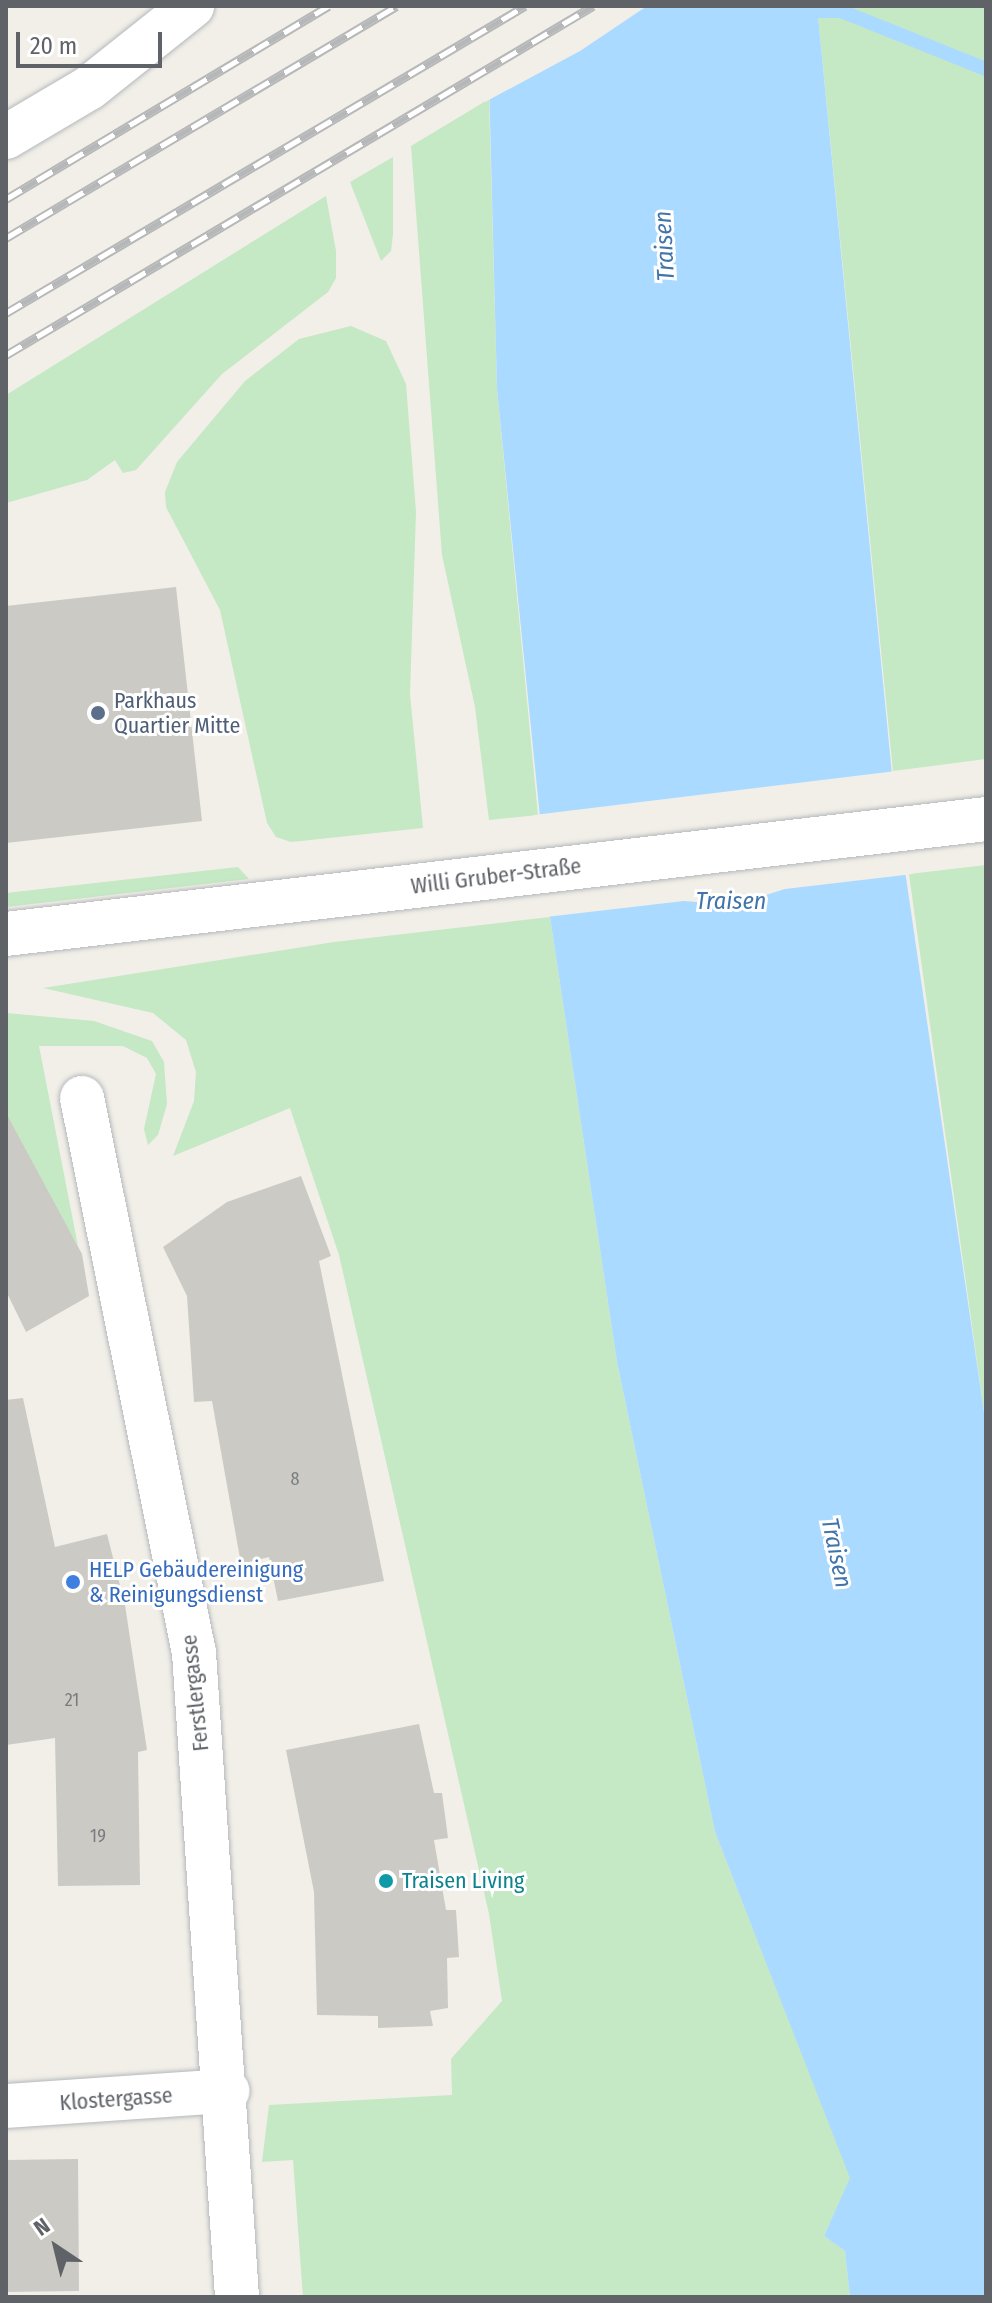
<!DOCTYPE html>
<html>
<head>
<meta charset="utf-8">
<style>
	body { margin:0 }
	#map { position:relative; width:992px; height:2303px; overflow:hidden; background:#f1efe8; font-family:"Fira Sans Condensed",sans-serif }
	div>[style] { position:absolute }
	.green>* { inset:0; background:#c5e8c5 }
	.water>* { inset:0; background:#aadaff }
	.pier>* { inset:0; background:#f1efe8 }
	.stream>* { height:14px; margin:-7px; padding:0 7px; transform-origin:7px; border-radius:7px; background:#aadaff }
	.building>* { inset:0; background:#cccac5 }
	.roads { filter:drop-shadow(0 0 2px #b5b8bc) drop-shadow(0 0 2px #b5b8bc) }
	.minor>* { height:44px; margin:-22px; padding:0 22px; transform-origin:22px; border-radius:22px; background:#fff }
	.rail>* { height:9px; margin-top:-4.5px; transform-origin:0; background:repeating-linear-gradient(90deg,#fff 0 18px,#b6b7b8 0 36px); box-sizing:border-box; border-block:2px solid #b6b7b8 }
	.dots>* { width:22px; height:22px; translate:-50% -50%; box-sizing:border-box; border:4px solid #fff; border-radius:50% }
	span { translate:-50% -50%; white-space:nowrap; text-align:center; line-height:1.15; -webkit-text-stroke:6px #fff; paint-order:stroke }
	.number-label { font-size:18px; color:#7a7d7f }
	.number-label span { -webkit-text-stroke-width:0 }
	.service-label { font-size:22px; color:#4e5e75 }
	.left { translate:0 -50%; text-align:left }
	.street-label { font-size:22px; color:#5f6368 }
	.shop-label { font-size:22px; color:#366cbe }
	.culture-label { font-size:22px; color:#0d838f }
	.water-label { font-size:24px; color:#4174aa; font-style:italic }
	.frame { position:absolute; inset:0; border:8px solid #5f6368; pointer-events:none }
	.north { position:absolute; left:16px; top:2207px; width:80px; height:80px; -webkit-text-stroke:6px #fff; paint-order:stroke; rotate:325deg; font-size:22px; font-weight:700; line-height:32px; text-align:center; color:#5f6368 }
	.north::after { content:''; display:block; margin:auto; width:28px; height:36px; background:#5f6368; clip-path:polygon(50% 0,100% 100%,50% 72%,0 100%) }
	.scale { position:absolute; left:16px; top:32px; width:146px; height:36px; box-sizing:border-box; border:4px solid #5f6368; border-top:0; padding-left:10px; font-size:24px; line-height:28px; white-space:nowrap; color:#5f6368; -webkit-text-stroke:6px #fff; paint-order:stroke }
</style>
</head>
<body>
<div id="map">
	<div class="green">
		<div style="clip-path:polygon(817px 6px,986px 6px,986px 759px,893px 771px)"></div>
		<div style="clip-path:polygon(489px 99px,497px 389px,538px 815px,489px 820px,475px 707px,442px 555px,411px 146px)"></div>
		<div style="clip-path:polygon(393px 157px,393px 234px,391px 251px,381px 261px,350px 182px)"></div>
		<div style="clip-path:polygon(326px 196px,336px 251px,336px 278px,328px 292px,222px 374px,136px 470px,123px 473px,115px 460px,87px 480px,6px 503px,6px 395px)"></div>
		<div style="clip-path:polygon(351px 326px,386px 341px,406px 384px,416px 512px,410px 694px,423px 828px,291px 842px,276px 837px,267px 823px,220px 610px,166px 507px,165px 492px,177px 462px,245px 381px,299px 339px)"></div>
		<div style="clip-path:polygon(986px 865px,986px 1426px,909px 874px)"></div>
		<div style="clip-path:polygon(238px 867px,249px 879px,6px 907px,6px 893px)"></div>
		<div style="clip-path:polygon(550px 917px,617px 1362px,715px 1832px,851px 2178px,824px 2236px,845px 2251px,850px 2297px,303px 2297px,293px 2160px,262px 2162px,269px 2105px,452px 2095px,451px 2059px,502px 2001px,489px 1914px,339px 1255px,290px 1108px,173px 1156px,194px 1101px,196px 1072px,186px 1040px,153px 1013px,43px 988px,334px 942px)"></div>
		<div style="clip-path:polygon(6px 1013px,94px 1021px,152px 1041px,164px 1062px,167px 1104px,158px 1135px,148px 1145px,144px 1129px,156px 1074px,147px 1058px,123px 1046px,39px 1046px,78px 1246px,6px 1122px)"></div>
	</div>
	<div class="water">
		<div style="clip-path:polygon(487px 6px,817px 6px,894px 795px,986px 1426px,986px 2297px,850px 2297px,845px 2251px,824px 2236px,850px 2178px,715px 1832px,617px 1362px,550px 917px,497px 389px)"></div>
	</div>
	<div class="pier">
		<div style="clip-path:polygon(483px 6px,647px 6px,580px 51px,485px 102px)"></div>
		<div style="clip-path:polygon(896px 771px,913px 874px,785px 889px,735px 905px,684px 901px,546px 917px,534px 815px)"></div>
	</div>
	<div class="stream">
		<div style="left:818px;top:11px;width:23px"></div>
		<div style="left:841px;top:11px;width:156px;rotate:21.8deg"></div>
	</div>
	<div class="building">
		<div style="clip-path:polygon(176px 587px,202px 821px,6px 843px,6px 606px)"></div>
		<div style="clip-path:polygon(6px 1113px,82px 1254px,89px 1296px,26px 1332px,6px 1291px)"></div>
		<div style="clip-path:polygon(301px 1176px,331px 1256px,319px 1261px,384px 1581px,278px 1601px,269px 1557px,241px 1564px,212px 1401px,194px 1402px,187px 1296px,163px 1247px,227px 1202px)"></div>
		<div style="clip-path:polygon(23px 1398px,55px 1547px,107px 1534px,125px 1605px,147px 1750px,138px 1752px,140px 1885px,58px 1886px,55px 1738px,6px 1745px,6px 1400px)"></div>
		<div style="clip-path:polygon(419px 1724px,434px 1793px,442px 1793px,448px 1838px,434px 1840px,446px 1910px,456px 1910px,459px 1957px,447px 1958px,448px 2008px,430px 2011px,433px 2026px,378px 2028px,378px 2016px,317px 2015px,314px 1892px,286px 1750px)"></div>
		<div style="clip-path:polygon(78px 2159px,79px 2291px,6px 2292px,6px 2160px)"></div>
	</div>
	<div class="roads">
		<div class="minor">
			<div style="left:6px;top:137px;width:96px;rotate:-30.6deg"></div>
			<div style="left:89px;top:88px;width:132px;rotate:-38.5deg"></div>
			<div style="left:6px;top:934px;width:987px;rotate:-6.69deg"></div>
			<div style="left:82px;top:1098px;width:566px;rotate:78.59deg"></div>
			<div style="left:194px;top:1653px;width:645px;rotate:86.18deg"></div>
			<div style="left:6px;top:2106px;width:222px;rotate:-3.9deg"></div>
		</div>
	</div>
	<div class="rail">
		<div style="left:6px;top:199px;width:376px;rotate:-30.9deg"></div>
		<div style="left:6px;top:238px;width:454px;rotate:-30.7deg"></div>
		<div style="left:6px;top:313px;width:603px;rotate:-30.61deg"></div>
		<div style="left:6px;top:355px;width:683px;rotate:-30.73deg"></div>
	</div>
	<div class="dots">
		<div style="left:98px;top:713px;background:#5c6f8a"></div>
		<div style="left:73px;top:1582px;background:#3f7fe0"></div>
		<div style="left:386px;top:1881px;background:#0f9aa8"></div>
	</div>
	<div class="number-label">
		<span style="left:295px;top:1479px">8</span>
		<span style="left:72px;top:1700px">21</span>
		<span style="left:98px;top:1836px">19</span>
	</div>
	<div class="service-label">
		<span class="left" style="left:114px;top:713px">Parkhaus<br>Quartier Mitte</span>
	</div>
	<div class="street-label">
		<span style="left:496px;top:876px;rotate:-7deg">Willi Gruber-Straße</span>
		<span style="left:195px;top:1693px;rotate:-96deg">Ferstlergasse</span>
		<span style="left:116px;top:2099px;rotate:-4deg">Klostergasse</span>
	</div>
	<div class="shop-label">
		<span class="left" style="left:89px;top:1582px">HELP Gebäudereinigung<br>&amp; Reinigungsdienst</span>
	</div>
	<div class="culture-label">
		<span class="left" style="left:402px;top:1881px">Traisen Living</span>
	</div>
	<div class="water-label">
		<span style="left:665px;top:246px;rotate:-93deg">Traisen</span>
		<span style="left:731px;top:902px">Traisen</span>
		<span style="left:836px;top:1553px;rotate:78deg">Traisen</span>
	</div>
	<div class="frame"></div>
	<div class="north">N</div>
	<div class="scale">20 m</div>
</div>
</body>
</html>
